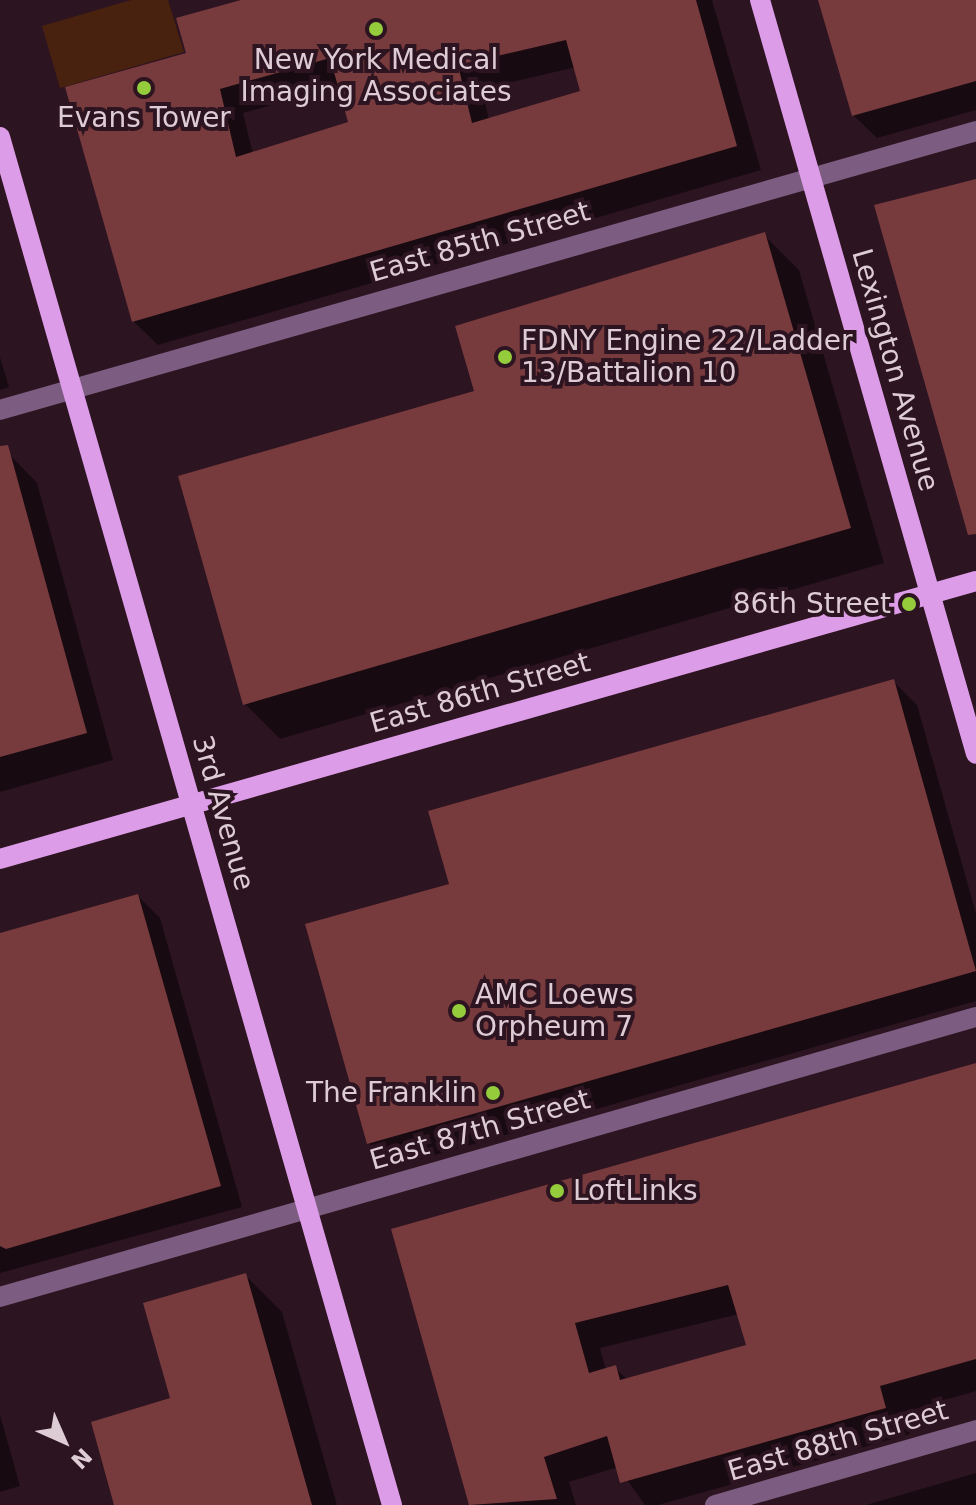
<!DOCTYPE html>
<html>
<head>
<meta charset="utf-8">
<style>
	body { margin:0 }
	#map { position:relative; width:976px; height:1505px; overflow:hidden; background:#2d1421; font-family:"DejaVu Sans",sans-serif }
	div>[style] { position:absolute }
	.green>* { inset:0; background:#49220f }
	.shadow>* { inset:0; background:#0007 }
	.building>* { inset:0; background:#773a3d }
	.minor>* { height:20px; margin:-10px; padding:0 10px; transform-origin:10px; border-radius:10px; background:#7c5d81 }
	.major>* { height:20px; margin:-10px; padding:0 10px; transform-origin:10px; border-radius:10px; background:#dc9ce7 }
	.dots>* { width:22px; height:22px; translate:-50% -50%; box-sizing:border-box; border:4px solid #2d1421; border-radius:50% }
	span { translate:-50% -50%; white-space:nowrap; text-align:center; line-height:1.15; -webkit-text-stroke:8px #2d1421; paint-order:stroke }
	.poi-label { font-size:28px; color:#deccd4 }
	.left { translate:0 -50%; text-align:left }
	.right { translate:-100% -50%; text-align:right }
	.street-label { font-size:28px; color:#deccd4 }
	.north { position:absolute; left:24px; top:1401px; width:80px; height:80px; -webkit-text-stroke:6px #2d1421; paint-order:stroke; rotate:135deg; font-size:22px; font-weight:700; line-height:32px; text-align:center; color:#deccd4 }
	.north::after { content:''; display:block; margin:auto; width:28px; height:36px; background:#deccd4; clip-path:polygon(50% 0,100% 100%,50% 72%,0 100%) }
</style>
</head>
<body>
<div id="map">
	<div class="green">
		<div style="clip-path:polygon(131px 0,168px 0,184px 52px,60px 88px,42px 26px)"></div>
	</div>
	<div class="shadow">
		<div style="clip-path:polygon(evenodd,247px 0,712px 0,761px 170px,158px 345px,133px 321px,188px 54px,247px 0,576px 67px,583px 93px,489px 120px,482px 89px,576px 67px,247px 0,340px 86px,350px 123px,253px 154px,243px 113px,340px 86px)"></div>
		<div style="clip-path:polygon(820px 0,976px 0,976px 110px,877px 138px,853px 115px)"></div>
		<div style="clip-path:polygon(764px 235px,799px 270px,884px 563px,280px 739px,245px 704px,477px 392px)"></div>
		<div style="clip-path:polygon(0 357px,9px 387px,0 390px)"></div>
		<div style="clip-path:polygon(10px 455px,37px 483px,113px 760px,0 792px,0 458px)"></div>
		<div style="clip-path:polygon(893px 681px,917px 705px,976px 913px,976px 1001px,393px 1167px,369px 1143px,451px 885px)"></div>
		<div style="clip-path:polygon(138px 896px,160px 918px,242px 1207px,0 1273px,0 935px)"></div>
		<div style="clip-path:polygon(evenodd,976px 1066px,976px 1391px,904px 1412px,910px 1434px,658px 1505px,645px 1505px,618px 1467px,569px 1482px,576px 1505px,471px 1505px,393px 1230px,976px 1066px,739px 1314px,748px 1347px,628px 1380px,615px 1368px,606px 1370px,600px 1348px,739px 1314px)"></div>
		<div style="clip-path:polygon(245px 1275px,282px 1312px,337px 1505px,116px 1505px)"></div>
		<div style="clip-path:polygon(0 1415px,20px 1486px,0 1492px)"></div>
		<div style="clip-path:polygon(976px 1473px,976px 1505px,866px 1505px)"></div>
	</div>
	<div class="building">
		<div style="clip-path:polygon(evenodd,241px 0,696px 0,737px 146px,132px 322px,65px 87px,186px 53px,176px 18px,241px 0,566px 40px,580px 91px,472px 123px,458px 65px,566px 40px,241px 0,330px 58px,348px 122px,236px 157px,220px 89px,330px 58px)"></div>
		<div style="clip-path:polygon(818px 0,976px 0,976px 81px,852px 116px)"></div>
		<div style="clip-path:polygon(976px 179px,976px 534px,968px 535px,874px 205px)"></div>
		<div style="clip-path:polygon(765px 232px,851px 528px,243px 705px,178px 476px,474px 391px,455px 326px)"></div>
		<div style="clip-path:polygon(8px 445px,87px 733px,0 757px,0 446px)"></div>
		<div style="clip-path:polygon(894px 679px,976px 971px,367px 1144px,305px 924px,449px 884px,428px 811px)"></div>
		<div style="clip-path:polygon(138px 894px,221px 1186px,6px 1249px,0 1246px,0 933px)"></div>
		<div style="clip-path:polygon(evenodd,976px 1063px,976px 1359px,880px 1386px,886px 1408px,620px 1483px,607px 1436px,544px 1457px,557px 1499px,469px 1505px,391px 1229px,976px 1063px,728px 1285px,746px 1345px,620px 1380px,616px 1365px,589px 1373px,575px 1323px,728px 1285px)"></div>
		<div style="clip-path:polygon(246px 1273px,312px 1505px,114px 1505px,91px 1422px,170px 1398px,143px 1303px)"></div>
	</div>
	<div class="minor">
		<div style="left:0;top:410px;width:1015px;rotate:-15.95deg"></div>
		<div style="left:0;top:1297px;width:1015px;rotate:-16.01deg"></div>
		<div style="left:715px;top:1505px;width:272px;rotate:-16deg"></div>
	</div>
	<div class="major">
		<div style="left:760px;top:0;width:784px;rotate:74.01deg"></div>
		<div style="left:0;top:137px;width:1423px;rotate:74.01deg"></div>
		<div style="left:0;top:859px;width:1015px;rotate:-15.9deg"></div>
	</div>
	<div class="dots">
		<div style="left:376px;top:29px;background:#94cc3c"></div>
		<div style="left:144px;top:88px;background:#94cc3c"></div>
		<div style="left:505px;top:357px;background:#94cc3c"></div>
		<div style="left:909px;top:604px;background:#94cc3c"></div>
		<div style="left:459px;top:1011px;background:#94cc3c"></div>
		<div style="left:493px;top:1093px;background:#94cc3c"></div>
		<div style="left:557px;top:1191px;background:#94cc3c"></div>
	</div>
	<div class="poi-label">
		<span style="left:376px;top:76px">New York Medical<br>Imaging Associates</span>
		<span style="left:144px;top:118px">Evans Tower</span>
		<span class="left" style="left:521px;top:357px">FDNY Engine 22/Ladder<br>13/Battalion 10</span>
		<span class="right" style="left:891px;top:604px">86th Street</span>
		<span class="left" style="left:475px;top:1011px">AMC Loews<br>Orpheum 7</span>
		<span class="right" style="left:477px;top:1093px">The Franklin</span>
		<span class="left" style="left:573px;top:1191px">LoftLinks</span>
	</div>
	<div class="street-label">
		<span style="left:480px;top:242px;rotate:-16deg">East 85th Street</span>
		<span style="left:895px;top:370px;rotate:74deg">Lexington Avenue</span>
		<span style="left:480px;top:693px;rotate:-16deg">East 86th Street</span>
		<span style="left:223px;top:813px;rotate:74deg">3rd Avenue</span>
		<span style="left:480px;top:1130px;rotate:-16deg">East 87th Street</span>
		<span style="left:838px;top:1441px;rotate:-16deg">East 88th Street</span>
	</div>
	<div class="north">N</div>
</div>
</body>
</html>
